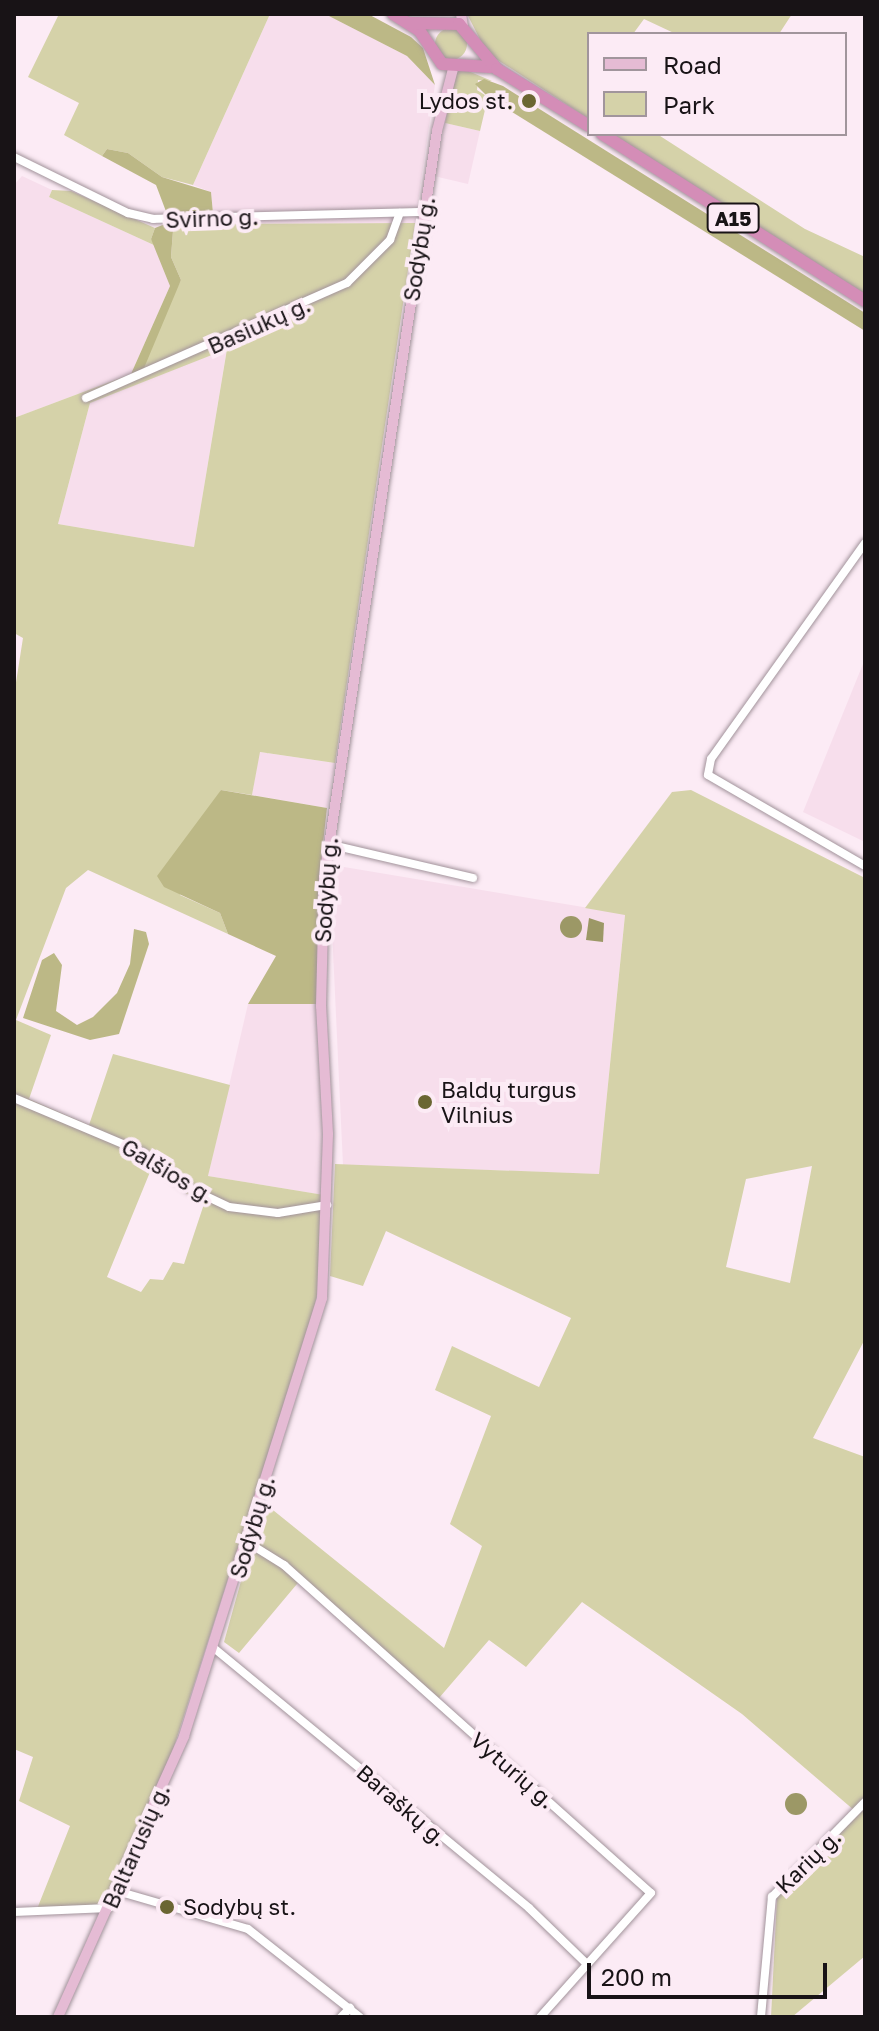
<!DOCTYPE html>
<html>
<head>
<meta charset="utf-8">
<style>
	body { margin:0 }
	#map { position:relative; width:879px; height:2031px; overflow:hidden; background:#fcebf5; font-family:"Golos Text",sans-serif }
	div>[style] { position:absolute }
	.built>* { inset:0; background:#f7deec }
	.green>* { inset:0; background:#d5d2a9 }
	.round { border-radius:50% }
	.forest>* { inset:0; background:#bcb886 }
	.water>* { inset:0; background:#9c9866 }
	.roads { filter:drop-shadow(0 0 2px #a2939b) drop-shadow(0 0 2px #a2939b) }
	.minor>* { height:8px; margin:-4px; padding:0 4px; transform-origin:4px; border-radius:4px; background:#fff }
	.major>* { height:10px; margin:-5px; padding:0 5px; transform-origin:5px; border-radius:5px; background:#e5bbd4 }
	.highway>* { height:12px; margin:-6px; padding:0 6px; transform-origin:6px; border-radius:6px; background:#d48db7 }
	.dots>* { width:22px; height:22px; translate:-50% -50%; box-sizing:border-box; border:4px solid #fcebf5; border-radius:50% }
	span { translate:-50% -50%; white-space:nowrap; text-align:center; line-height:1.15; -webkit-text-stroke:8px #fcebf5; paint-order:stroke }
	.shield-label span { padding:2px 6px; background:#fcebf5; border:2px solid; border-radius:6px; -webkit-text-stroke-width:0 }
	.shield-label { font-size:20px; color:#181316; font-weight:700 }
	.poi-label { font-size:22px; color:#181316 }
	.right { translate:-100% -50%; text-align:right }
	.left { translate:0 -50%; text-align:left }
	.street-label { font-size:22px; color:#181316 }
	.frame { position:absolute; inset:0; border:16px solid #181316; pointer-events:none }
	.legend { position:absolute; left:587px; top:32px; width:260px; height:104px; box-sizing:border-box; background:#fcebf5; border:2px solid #a1959c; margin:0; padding:10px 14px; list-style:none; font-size:24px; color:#181316 }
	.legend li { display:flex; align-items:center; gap:16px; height:40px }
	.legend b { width:40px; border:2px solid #a1959c }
	.scale { position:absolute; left:587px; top:1963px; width:240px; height:36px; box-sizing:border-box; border:4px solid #181316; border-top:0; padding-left:10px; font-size:24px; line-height:28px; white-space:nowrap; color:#181316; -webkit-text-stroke:6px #fcebf5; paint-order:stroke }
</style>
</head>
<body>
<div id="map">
	<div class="built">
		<div style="clip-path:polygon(270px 14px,325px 14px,407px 56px,435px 85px,415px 223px,214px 224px,211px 192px,193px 185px)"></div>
		<div style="clip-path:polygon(445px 123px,480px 131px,468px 184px,434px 176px)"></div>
		<div style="clip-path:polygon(22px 176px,52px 190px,49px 197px,156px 246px,170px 286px,131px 374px,14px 418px,14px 185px)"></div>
		<div style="clip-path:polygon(227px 348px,194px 547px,58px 524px,90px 403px)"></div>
		<div style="clip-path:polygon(865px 659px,865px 842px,803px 812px)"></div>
		<div style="clip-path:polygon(259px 752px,335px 763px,327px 808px,252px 795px)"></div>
		<div style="clip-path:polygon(338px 866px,625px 914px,599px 1174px,343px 1165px,331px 908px)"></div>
		<div style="clip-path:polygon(248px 1004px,319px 1004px,324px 1195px,208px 1176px)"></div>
	</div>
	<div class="green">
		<div style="clip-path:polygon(59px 14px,270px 14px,193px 185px,162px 177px,128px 153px,107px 149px,102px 156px,64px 135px,79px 103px,28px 77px)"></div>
		<div style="clip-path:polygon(467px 14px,792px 14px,779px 34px,676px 34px,644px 19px,633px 34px,589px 34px,589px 119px,487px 53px)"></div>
		<div class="round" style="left:435px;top:28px;width:32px;height:32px"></div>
		<div style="clip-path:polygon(461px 68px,492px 81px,478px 80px,477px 90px,488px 97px,480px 131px,445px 123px,454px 76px)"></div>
		<div style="clip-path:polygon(612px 134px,657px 134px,805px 229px,865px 257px,865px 295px)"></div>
		<div style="clip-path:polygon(52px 190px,71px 191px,155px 228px,151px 239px,156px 246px,49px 197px)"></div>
		<div style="clip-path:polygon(evenodd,415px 223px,335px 763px,260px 752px,252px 795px,221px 790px,180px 895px,220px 913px,228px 934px,88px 870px,66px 888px,16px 1020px,51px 1035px,29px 1099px,89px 1125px,113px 1054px,230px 1085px,208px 1176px,324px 1195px,319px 1286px,311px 1321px,170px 1759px,105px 1904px,37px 1909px,70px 1826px,19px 1801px,33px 1757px,14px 1749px,14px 695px,23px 638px,14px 633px,14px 418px,131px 374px,181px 280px,171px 257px,173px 231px,214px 224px,415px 223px,227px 349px,194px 547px,58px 524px,90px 403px,227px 349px,415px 223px,150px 1172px,204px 1204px,184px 1264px,173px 1262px,163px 1280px,150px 1279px,141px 1292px,107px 1277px,150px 1172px)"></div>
		<div style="clip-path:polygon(evenodd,691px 790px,865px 878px,865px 1339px,813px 1438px,865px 1457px,865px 1800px,855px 1811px,742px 1714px,582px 1602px,526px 1667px,489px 1640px,439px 1698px,302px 1578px,239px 1653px,224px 1642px,263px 1502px,444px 1648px,482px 1546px,450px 1524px,491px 1416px,435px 1390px,452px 1346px,539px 1387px,571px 1318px,386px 1231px,363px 1286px,330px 1276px,335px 1164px,599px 1174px,625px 915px,585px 908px,672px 792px,691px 790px,812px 1166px,790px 1283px,726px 1267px,746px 1179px,812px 1166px)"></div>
		<div style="clip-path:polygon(865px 1808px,865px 1956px,792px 2017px,771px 2017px,777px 1897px)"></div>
	</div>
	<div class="forest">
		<div style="clip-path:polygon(325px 14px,368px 14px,411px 37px,423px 48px,435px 85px,407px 56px)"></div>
		<div style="clip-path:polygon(484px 79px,503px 86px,865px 313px,865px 331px,488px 97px,475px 84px)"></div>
		<div style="clip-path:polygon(107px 149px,128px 153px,162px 177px,211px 192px,214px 224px,173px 231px,171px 257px,181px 280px,144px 368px,131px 374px,170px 286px,151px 239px,155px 228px,170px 222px,156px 185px,102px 156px)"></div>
		<div style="clip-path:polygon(221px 790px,327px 808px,318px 888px,319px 1004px,248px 1004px,276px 956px,228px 934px,220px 913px,164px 887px,157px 876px)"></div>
		<div style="clip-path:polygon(134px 929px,146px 932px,149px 944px,119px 1034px,90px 1040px,23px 1018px,42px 960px,54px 953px,62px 965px,56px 1011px,77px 1025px,93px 1017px,117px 993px,130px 964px)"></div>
	</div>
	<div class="water">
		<div class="round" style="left:560px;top:916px;width:22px;height:22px"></div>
		<div style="clip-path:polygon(589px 918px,604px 923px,603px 942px,586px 940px)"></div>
		<div class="round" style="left:785px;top:1793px;width:22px;height:22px"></div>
	</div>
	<div class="roads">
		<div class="minor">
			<div style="left:14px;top:157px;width:127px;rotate:26.2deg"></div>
			<div style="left:128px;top:213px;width:26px;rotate:13deg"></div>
			<div style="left:153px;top:219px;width:272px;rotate:-1.5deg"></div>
			<div style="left:86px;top:398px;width:285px;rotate:-23.8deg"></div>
			<div style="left:347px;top:283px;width:61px;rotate:-45deg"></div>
			<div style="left:390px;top:240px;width:29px;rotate:-70deg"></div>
			<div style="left:865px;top:543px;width:265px;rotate:125.5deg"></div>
			<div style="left:711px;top:759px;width:16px;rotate:101deg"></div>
			<div style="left:708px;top:775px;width:181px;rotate:30.1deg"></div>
			<div style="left:328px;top:844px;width:149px;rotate:13.2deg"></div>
			<div style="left:14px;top:1098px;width:139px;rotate:22.9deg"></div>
			<div style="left:142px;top:1152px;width:59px;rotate:37.5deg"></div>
			<div style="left:189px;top:1188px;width:44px;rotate:25.4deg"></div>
			<div style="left:229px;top:1207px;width:49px;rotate:7deg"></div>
			<div style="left:278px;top:1213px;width:50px;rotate:-9.3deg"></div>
			<div style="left:247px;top:1542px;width:44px;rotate:31.9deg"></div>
			<div style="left:284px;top:1565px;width:492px;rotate:41.8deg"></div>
			<div style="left:651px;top:1893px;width:166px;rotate:131.8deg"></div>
			<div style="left:215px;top:1649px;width:407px;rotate:39.5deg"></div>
			<div style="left:529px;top:1908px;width:81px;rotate:44deg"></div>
			<div style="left:117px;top:1891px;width:136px;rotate:16.2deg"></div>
			<div style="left:248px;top:1929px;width:142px;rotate:38.2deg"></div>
			<div style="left:14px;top:1912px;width:95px;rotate:-2.4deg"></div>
			<div style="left:341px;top:2017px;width:13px;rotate:-45deg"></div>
			<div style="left:761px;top:2017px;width:121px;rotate:-84.8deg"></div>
			<div style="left:772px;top:1897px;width:133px;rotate:-45.6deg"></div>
		</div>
		<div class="major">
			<div style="left:461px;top:14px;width:13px;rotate:81deg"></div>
			<div style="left:58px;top:2017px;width:308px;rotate:-65.8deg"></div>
			<div style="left:184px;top:1736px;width:459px;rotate:-72.5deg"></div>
			<div style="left:322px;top:1298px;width:164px;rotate:-87.9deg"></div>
			<div style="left:328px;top:1134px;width:128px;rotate:-93.1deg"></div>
			<div style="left:321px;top:1006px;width:127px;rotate:-88.6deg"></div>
			<div style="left:324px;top:879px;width:756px;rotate:-81.41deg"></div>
			<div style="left:437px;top:131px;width:68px;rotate:-75.6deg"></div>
		</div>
		<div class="highway">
			<div style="left:393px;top:14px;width:31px;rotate:32deg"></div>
			<div style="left:419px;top:30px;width:41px;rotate:55.9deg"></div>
			<div style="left:442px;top:64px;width:48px;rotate:3.6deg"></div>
			<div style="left:410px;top:23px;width:49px;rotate:1.2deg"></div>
			<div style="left:459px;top:24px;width:59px;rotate:49.8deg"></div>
			<div style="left:497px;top:69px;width:108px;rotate:31.8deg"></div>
			<div style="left:602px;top:134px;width:312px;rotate:32.4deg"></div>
		</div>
	</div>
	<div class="dots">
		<div style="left:529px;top:101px;background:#6a6632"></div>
		<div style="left:425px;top:1102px;background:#6a6632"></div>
		<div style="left:167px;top:1907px;background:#6a6632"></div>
	</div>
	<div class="shield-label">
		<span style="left:733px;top:218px">A15</span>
	</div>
	<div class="poi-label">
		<span class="right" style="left:513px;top:101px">Lydos st.</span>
		<span class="left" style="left:441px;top:1102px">Baldų turgus<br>Vilnius</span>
		<span class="left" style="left:183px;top:1907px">Sodybų st.</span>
	</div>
	<div class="street-label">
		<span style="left:212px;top:218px;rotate:-2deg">Svirno g.</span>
		<span style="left:419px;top:249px;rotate:-81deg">Sodybų g.</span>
		<span style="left:259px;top:325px;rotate:-24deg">Basiukų g.</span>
		<span style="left:326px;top:890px;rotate:-86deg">Sodybų g.</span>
		<span style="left:168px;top:1171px;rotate:31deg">Galšios g.</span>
		<span style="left:252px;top:1527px;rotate:-73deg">Sodybų g.</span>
		<span style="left:513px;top:1770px;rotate:41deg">Vyturių g.</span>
		<span style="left:402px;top:1805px;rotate:41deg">Baraškų g.</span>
		<span style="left:136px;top:1846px;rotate:-66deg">Baltarusių g.</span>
		<span style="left:808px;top:1861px;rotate:-44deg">Karių g.</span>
	</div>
	<div class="frame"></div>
	<ul class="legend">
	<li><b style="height:10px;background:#e5bbd4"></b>Road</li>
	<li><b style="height:22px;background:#d5d2a9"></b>Park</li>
	</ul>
	<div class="scale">200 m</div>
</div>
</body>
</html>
